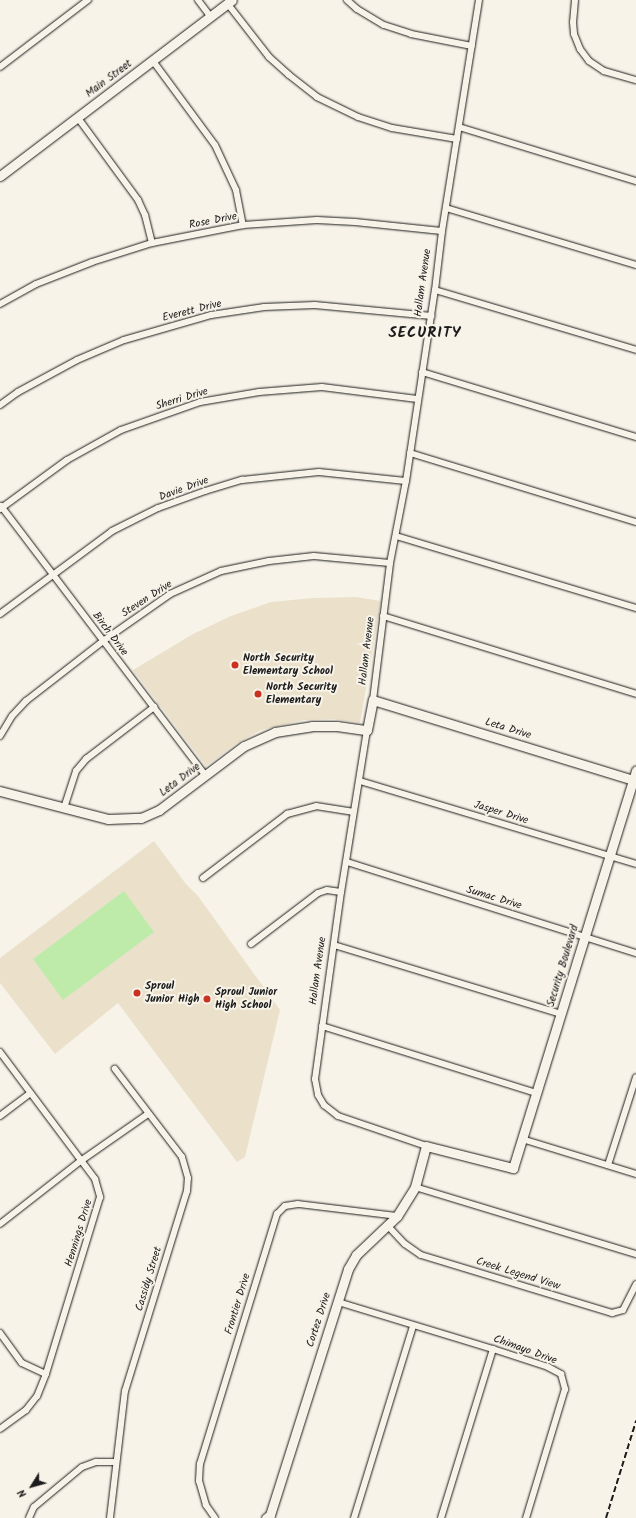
<!DOCTYPE html>
<html>
<head>
<meta charset="utf-8">
<style>
	body { margin:0 }
	#map { position:relative; width:636px; height:1518px; overflow:hidden; background:#f7f3e8; font-family:Kalam,sans-serif }
	div>[style] { position:absolute }
	.built>* { inset:0; background:#ebe1cb }
	.green>* { inset:0; background:#beeba9 }
	.roads { filter:drop-shadow(0 0 1px #1c1c1c) drop-shadow(0 0 1px #1c1c1c) }
	.street>* { height:6px; margin:-3px; padding:0 3px; transform-origin:3px; border-radius:3px; background:#f7f3e8 }
	.secondary>* { height:9px; margin:-4.5px; padding:0 4.5px; transform-origin:4.5px; border-radius:4.5px; background:#f7f3e8 }
	.rail>* { height:2px; margin-top:-1px; transform-origin:0; background:repeating-linear-gradient(90deg,#1c1c1c 0 6px,transparent 0 9px) }
	.dots>* { width:11px; height:11px; translate:-50% -50%; box-sizing:border-box; border:2px solid #f7f3e8; border-radius:50% }
	span { translate:-50% -50%; white-space:nowrap; text-align:center; line-height:1.15; -webkit-text-stroke:4px #f7f3e8; paint-order:stroke }
	.street-label { font-size:11px; color:#1c1c1c }
	.poi-label { font-size:11px; color:#1c1c1c; font-weight:700 }
	.left { translate:0 -50%; text-align:left }
	.district-label { font-size:15px; color:#1c1c1c; font-weight:700; letter-spacing:1px }
	.north { position:absolute; left:12px; top:1466px; width:40px; height:40px; -webkit-text-stroke:3px #f7f3e8; paint-order:stroke; rotate:233deg; font-size:11px; font-weight:700; line-height:16px; text-align:center; color:#1c1c1c }
	.north::after { content:''; display:block; margin:auto; width:14px; height:18px; background:#1c1c1c; clip-path:polygon(50% 0,100% 100%,50% 72%,0 100%) }
</style>
</head>
<body>
<div id="map">
	<div class="built">
		<div style="clip-path:polygon(356px 597px,381px 601px,360px 723px,333px 719px,304px 720px,261px 730px,237px 743px,206px 766px,133px 670px,193px 634px,231px 616px,271px 602px,313px 598px)"></div>
		<div style="clip-path:polygon(154px 841px,186px 884px,198px 896px,280px 1010px,245px 1157px,237px 1162px,118px 1003px,55px 1054px,0 983px,0 958px)"></div>
	</div>
	<div class="green">
		<div style="clip-path:polygon(124px 891px,154px 932px,63px 1000px,33px 959px)"></div>
	</div>
	<div class="roads">
		<div class="street">
			<div style="left:198px;top:0;width:20px;rotate:53deg"></div>
			<div style="left:347px;top:0;width:13px;rotate:42deg"></div>
			<div style="left:357px;top:9px;width:31px;rotate:31deg"></div>
			<div style="left:384px;top:25px;width:28px;rotate:18deg"></div>
			<div style="left:411px;top:34px;width:62px;rotate:11.1deg"></div>
			<div style="left:575px;top:0;width:22px;rotate:95deg"></div>
			<div style="left:573px;top:22px;width:12px;rotate:85deg"></div>
			<div style="left:574px;top:34px;width:16px;rotate:68deg"></div>
			<div style="left:580px;top:49px;width:15px;rotate:53deg"></div>
			<div style="left:589px;top:61px;width:18px;rotate:34deg"></div>
			<div style="left:604px;top:71px;width:33px;rotate:16deg"></div>
			<div style="left:227px;top:3px;width:68px;rotate:52.1deg"></div>
			<div style="left:269px;top:57px;width:27px;rotate:42deg"></div>
			<div style="left:289px;top:75px;width:36px;rotate:38deg"></div>
			<div style="left:317px;top:97px;width:46px;rotate:26deg"></div>
			<div style="left:358px;top:117px;width:36px;rotate:18deg"></div>
			<div style="left:392px;top:128px;width:66px;rotate:9.6deg"></div>
			<div style="left:153px;top:61px;width:104px;rotate:53.6deg"></div>
			<div style="left:215px;top:145px;width:50px;rotate:65deg"></div>
			<div style="left:236px;top:190px;width:36px;rotate:79deg"></div>
			<div style="left:0;top:67px;width:111px;rotate:-37.3deg"></div>
			<div style="left:78px;top:118px;width:102px;rotate:53.8deg"></div>
			<div style="left:138px;top:200px;width:17px;rotate:65deg"></div>
			<div style="left:145px;top:215px;width:29px;rotate:76deg"></div>
			<div style="left:459px;top:127px;width:185px;rotate:17deg"></div>
			<div style="left:446px;top:208px;width:198px;rotate:16.7deg"></div>
			<div style="left:435px;top:290px;width:210px;rotate:16.6deg"></div>
			<div style="left:0;top:304px;width:41px;rotate:-29.1deg"></div>
			<div style="left:36px;top:284px;width:60px;rotate:-21.4deg"></div>
			<div style="left:92px;top:262px;width:63px;rotate:-17.6deg"></div>
			<div style="left:152px;top:243px;width:93px;rotate:-11.2deg"></div>
			<div style="left:243px;top:225px;width:74px;rotate:-3.9deg"></div>
			<div style="left:317px;top:220px;width:38px;rotate:3deg"></div>
			<div style="left:355px;top:222px;width:87px;rotate:5.9deg"></div>
			<div style="left:422px;top:372px;width:224px;rotate:16.9deg"></div>
			<div style="left:0;top:405px;width:22px;rotate:-36deg"></div>
			<div style="left:18px;top:392px;width:67px;rotate:-28.5deg"></div>
			<div style="left:77px;top:360px;width:51px;rotate:-23.1deg"></div>
			<div style="left:124px;top:340px;width:91px;rotate:-16deg"></div>
			<div style="left:211px;top:315px;width:54px;rotate:-8.6deg"></div>
			<div style="left:264px;top:307px;width:51px;rotate:-2.2deg"></div>
			<div style="left:315px;top:305px;width:117px;rotate:5.4deg"></div>
			<div style="left:410px;top:453px;width:236px;rotate:17deg"></div>
			<div style="left:1px;top:506px;width:338px;rotate:52.8deg"></div>
			<div style="left:0;top:509px;width:83px;rotate:-36.2deg"></div>
			<div style="left:67px;top:460px;width:62px;rotate:-29.1deg"></div>
			<div style="left:121px;top:430px;width:84px;rotate:-19.5deg"></div>
			<div style="left:200px;top:402px;width:60px;rotate:-9.6deg"></div>
			<div style="left:259px;top:392px;width:63px;rotate:-4.5deg"></div>
			<div style="left:322px;top:387px;width:96px;rotate:7.2deg"></div>
			<div style="left:396px;top:536px;width:251px;rotate:16.7deg"></div>
			<div style="left:0;top:614px;width:139px;rotate:-36.5deg"></div>
			<div style="left:112px;top:531px;width:51px;rotate:-26.6deg"></div>
			<div style="left:158px;top:508px;width:50px;rotate:-19.9deg"></div>
			<div style="left:205px;top:491px;width:39px;rotate:-17deg"></div>
			<div style="left:242px;top:480px;width:77px;rotate:-5.9deg"></div>
			<div style="left:319px;top:472px;width:87px;rotate:5.9deg"></div>
			<div style="left:383px;top:616px;width:265px;rotate:17.1deg"></div>
			<div style="left:373px;top:700px;width:138px;rotate:-82.9deg"></div>
			<div style="left:390px;top:563px;width:84px;rotate:-79deg"></div>
			<div style="left:406px;top:481px;width:193px;rotate:-81.4deg"></div>
			<div style="left:435px;top:290px;width:59px;rotate:-83.2deg"></div>
			<div style="left:442px;top:231px;width:234px;rotate:-80.9deg"></div>
			<div style="left:367px;top:730px;width:164px;rotate:99.1deg"></div>
			<div style="left:341px;top:892px;width:189px;rotate:97.9deg"></div>
			<div style="left:315px;top:1079px;width:16px;rotate:79deg"></div>
			<div style="left:318px;top:1095px;width:12px;rotate:59deg"></div>
			<div style="left:324px;top:1105px;width:18px;rotate:38deg"></div>
			<div style="left:338px;top:1116px;width:93px;rotate:18.8deg"></div>
			<div style="left:0;top:736px;width:23px;rotate:-59deg"></div>
			<div style="left:12px;top:716px;width:21px;rotate:-47deg"></div>
			<div style="left:26px;top:701px;width:98px;rotate:-37.9deg"></div>
			<div style="left:103px;top:641px;width:82px;rotate:-35deg"></div>
			<div style="left:170px;top:594px;width:56px;rotate:-24.3deg"></div>
			<div style="left:221px;top:571px;width:49px;rotate:-11.8deg"></div>
			<div style="left:269px;top:561px;width:45px;rotate:-6.3deg"></div>
			<div style="left:314px;top:556px;width:76px;rotate:5.3deg"></div>
			<div style="left:360px;top:781px;width:288px;rotate:16.7deg"></div>
			<div style="left:64px;top:808px;width:39px;rotate:-72deg"></div>
			<div style="left:76px;top:771px;width:16px;rotate:-50deg"></div>
			<div style="left:86px;top:759px;width:86px;rotate:-37.4deg"></div>
			<div style="left:347px;top:862px;width:303px;rotate:17.5deg"></div>
			<div style="left:203px;top:878px;width:106px;rotate:-37.3deg"></div>
			<div style="left:287px;top:814px;width:30px;rotate:-15deg"></div>
			<div style="left:316px;top:806px;width:37px;rotate:9deg"></div>
			<div style="left:251px;top:944px;width:84px;rotate:-37.3deg"></div>
			<div style="left:318px;top:893px;width:9px;rotate:-18deg"></div>
			<div style="left:327px;top:890px;width:14px;rotate:8deg"></div>
			<div style="left:334px;top:945px;width:237px;rotate:16.9deg"></div>
			<div style="left:322px;top:1026px;width:224px;rotate:17.4deg"></div>
			<div style="left:0;top:1052px;width:159px;rotate:53.2deg"></div>
			<div style="left:95px;top:1179px;width:19px;rotate:74deg"></div>
			<div style="left:100px;top:1197px;width:185px;rotate:107deg"></div>
			<div style="left:46px;top:1374px;width:24px;rotate:112deg"></div>
			<div style="left:37px;top:1396px;width:18px;rotate:128deg"></div>
			<div style="left:26px;top:1410px;width:32px;rotate:144deg"></div>
			<div style="left:0;top:1116px;width:38px;rotate:-37deg"></div>
			<div style="left:522px;top:1139px;width:119px;rotate:17.1deg"></div>
			<div style="left:608px;top:1165px;width:92px;rotate:-72.3deg"></div>
			<div style="left:415px;top:1187px;width:231px;rotate:16.9deg"></div>
			<div style="left:0;top:1224px;width:104px;rotate:-38deg"></div>
			<div style="left:82px;top:1160px;width:80px;rotate:-34.9deg"></div>
			<div style="left:387px;top:1225px;width:26px;rotate:47deg"></div>
			<div style="left:405px;top:1244px;width:19px;rotate:35deg"></div>
			<div style="left:421px;top:1255px;width:200px;rotate:16.9deg"></div>
			<div style="left:612px;top:1313px;width:11px;rotate:-15deg"></div>
			<div style="left:623px;top:1310px;width:29px;rotate:-63deg"></div>
			<div style="left:338px;top:1302px;width:162px;rotate:16.9deg"></div>
			<div style="left:493px;top:1349px;width:58px;rotate:18.1deg"></div>
			<div style="left:548px;top:1367px;width:15px;rotate:28deg"></div>
			<div style="left:561px;top:1374px;width:16px;rotate:75deg"></div>
			<div style="left:565px;top:1389px;width:135px;rotate:106.8deg"></div>
			<div style="left:0;top:1333px;width:37px;rotate:54deg"></div>
			<div style="left:22px;top:1363px;width:26px;rotate:25deg"></div>
			<div style="left:29px;top:1518px;width:12px;rotate:-66deg"></div>
			<div style="left:34px;top:1507px;width:62px;rotate:-39.8deg"></div>
			<div style="left:82px;top:1467px;width:15px;rotate:-20deg"></div>
			<div style="left:96px;top:1462px;width:20px"></div>
			<div style="left:110px;top:1518px;width:128px;rotate:-83.3deg"></div>
			<div style="left:125px;top:1391px;width:209px;rotate:-72.8deg"></div>
			<div style="left:187px;top:1191px;width:13px;rotate:-86deg"></div>
			<div style="left:188px;top:1178px;width:22px;rotate:-106deg"></div>
			<div style="left:182px;top:1157px;width:111px;rotate:-127.3deg"></div>
			<div style="left:215px;top:1518px;width:16px;rotate:-125deg"></div>
			<div style="left:206px;top:1505px;width:25px;rotate:-106deg"></div>
			<div style="left:199px;top:1481px;width:17px;rotate:-87deg"></div>
			<div style="left:200px;top:1464px;width:262px;rotate:-72.9deg"></div>
			<div style="left:277px;top:1214px;width:11px;rotate:-45deg"></div>
			<div style="left:285px;top:1206px;width:13px;rotate:-9deg"></div>
			<div style="left:298px;top:1204px;width:100px;rotate:6.9deg"></div>
			<div style="left:354px;top:1518px;width:201px;rotate:-72.9deg"></div>
			<div style="left:441px;top:1518px;width:177px;rotate:-72.9deg"></div>
		</div>
		<div class="secondary">
			<div style="left:0;top:176px;width:291px;rotate:-37.2deg"></div>
			<div style="left:0;top:791px;width:112px;rotate:14.5deg"></div>
			<div style="left:108px;top:819px;width:33px;rotate:-2deg"></div>
			<div style="left:141px;top:818px;width:20px;rotate:-24deg"></div>
			<div style="left:159px;top:810px;width:106px;rotate:-37deg"></div>
			<div style="left:244px;top:746px;width:34px;rotate:-24deg"></div>
			<div style="left:275px;top:732px;width:37px;rotate:-9deg"></div>
			<div style="left:312px;top:726px;width:25px"></div>
			<div style="left:337px;top:726px;width:30px;rotate:8deg"></div>
			<div style="left:367px;top:730px;width:31px;rotate:-79deg"></div>
			<div style="left:373px;top:700px;width:272px;rotate:17.1deg"></div>
			<div style="left:266px;top:1518px;width:5px;rotate:-37deg"></div>
			<div style="left:270px;top:1515px;width:258px;rotate:-72.4deg"></div>
			<div style="left:348px;top:1269px;width:16px;rotate:-60deg"></div>
			<div style="left:356px;top:1255px;width:57px;rotate:-43.6deg"></div>
			<div style="left:397px;top:1216px;width:34px;rotate:-58deg"></div>
			<div style="left:415px;top:1187px;width:42px;rotate:-75deg"></div>
			<div style="left:426px;top:1146px;width:90px;rotate:14.2deg"></div>
			<div style="left:513px;top:1168px;width:416px;rotate:-72.8deg"></div>
		</div>
	</div>
	<div class="rail">
		<div style="left:606px;top:1518px;width:102px;rotate:-72.8deg"></div>
	</div>
	<div class="dots">
		<div style="left:235px;top:665px;background:#c8321e"></div>
		<div style="left:258px;top:694px;background:#c8321e"></div>
		<div style="left:137px;top:993px;background:#c8321e"></div>
		<div style="left:207px;top:999px;background:#c8321e"></div>
	</div>
	<div class="street-label">
		<span style="left:109px;top:79px;rotate:-37deg">Main Street</span>
		<span style="left:213px;top:221px;rotate:-11deg">Rose Drive</span>
		<span style="left:423px;top:283px;rotate:-82deg">Hallam Avenue</span>
		<span style="left:192px;top:311px;rotate:-14deg">Everett Drive</span>
		<span style="left:182px;top:399px;rotate:-17deg">Sherri Drive</span>
		<span style="left:184px;top:489px;rotate:-20deg">Davie Drive</span>
		<span style="left:147px;top:599px;rotate:-33deg">Steven Drive</span>
		<span style="left:110px;top:634px;rotate:53deg">Birch Drive</span>
		<span style="left:367px;top:651px;rotate:-83deg">Hallam Avenue</span>
		<span style="left:508px;top:729px;rotate:17deg">Leta Drive</span>
		<span style="left:180px;top:780px;rotate:-37deg">Leta Drive</span>
		<span style="left:501px;top:813px;rotate:17deg">Jasper Drive</span>
		<span style="left:494px;top:898px;rotate:17deg">Sumac Drive</span>
		<span style="left:563px;top:966px;rotate:-73deg">Security Boulevard</span>
		<span style="left:318px;top:971px;rotate:-82deg">Hallam Avenue</span>
		<span style="left:79px;top:1233px;rotate:-73deg">Hennings Drive</span>
		<span style="left:518px;top:1274px;rotate:17deg">Creek Legend View</span>
		<span style="left:149px;top:1279px;rotate:-73deg">Cassidy Street</span>
		<span style="left:238px;top:1304px;rotate:-73deg">Frontier Drive</span>
		<span style="left:319px;top:1320px;rotate:-72deg">Cortez Drive</span>
		<span style="left:525px;top:1350px;rotate:20deg">Chimayo Drive</span>
	</div>
	<div class="poi-label">
		<span class="left" style="left:243px;top:665px">North Security<br>Elementary School</span>
		<span class="left" style="left:266px;top:694px">North Security<br>Elementary</span>
		<span class="left" style="left:145px;top:993px">Sproul<br>Junior High</span>
		<span class="left" style="left:215px;top:999px">Sproul Junior<br>High School</span>
	</div>
	<div class="district-label">
		<span style="left:425px;top:334px">SECURITY</span>
	</div>
	<div class="north">N</div>
</div>
</body>
</html>
